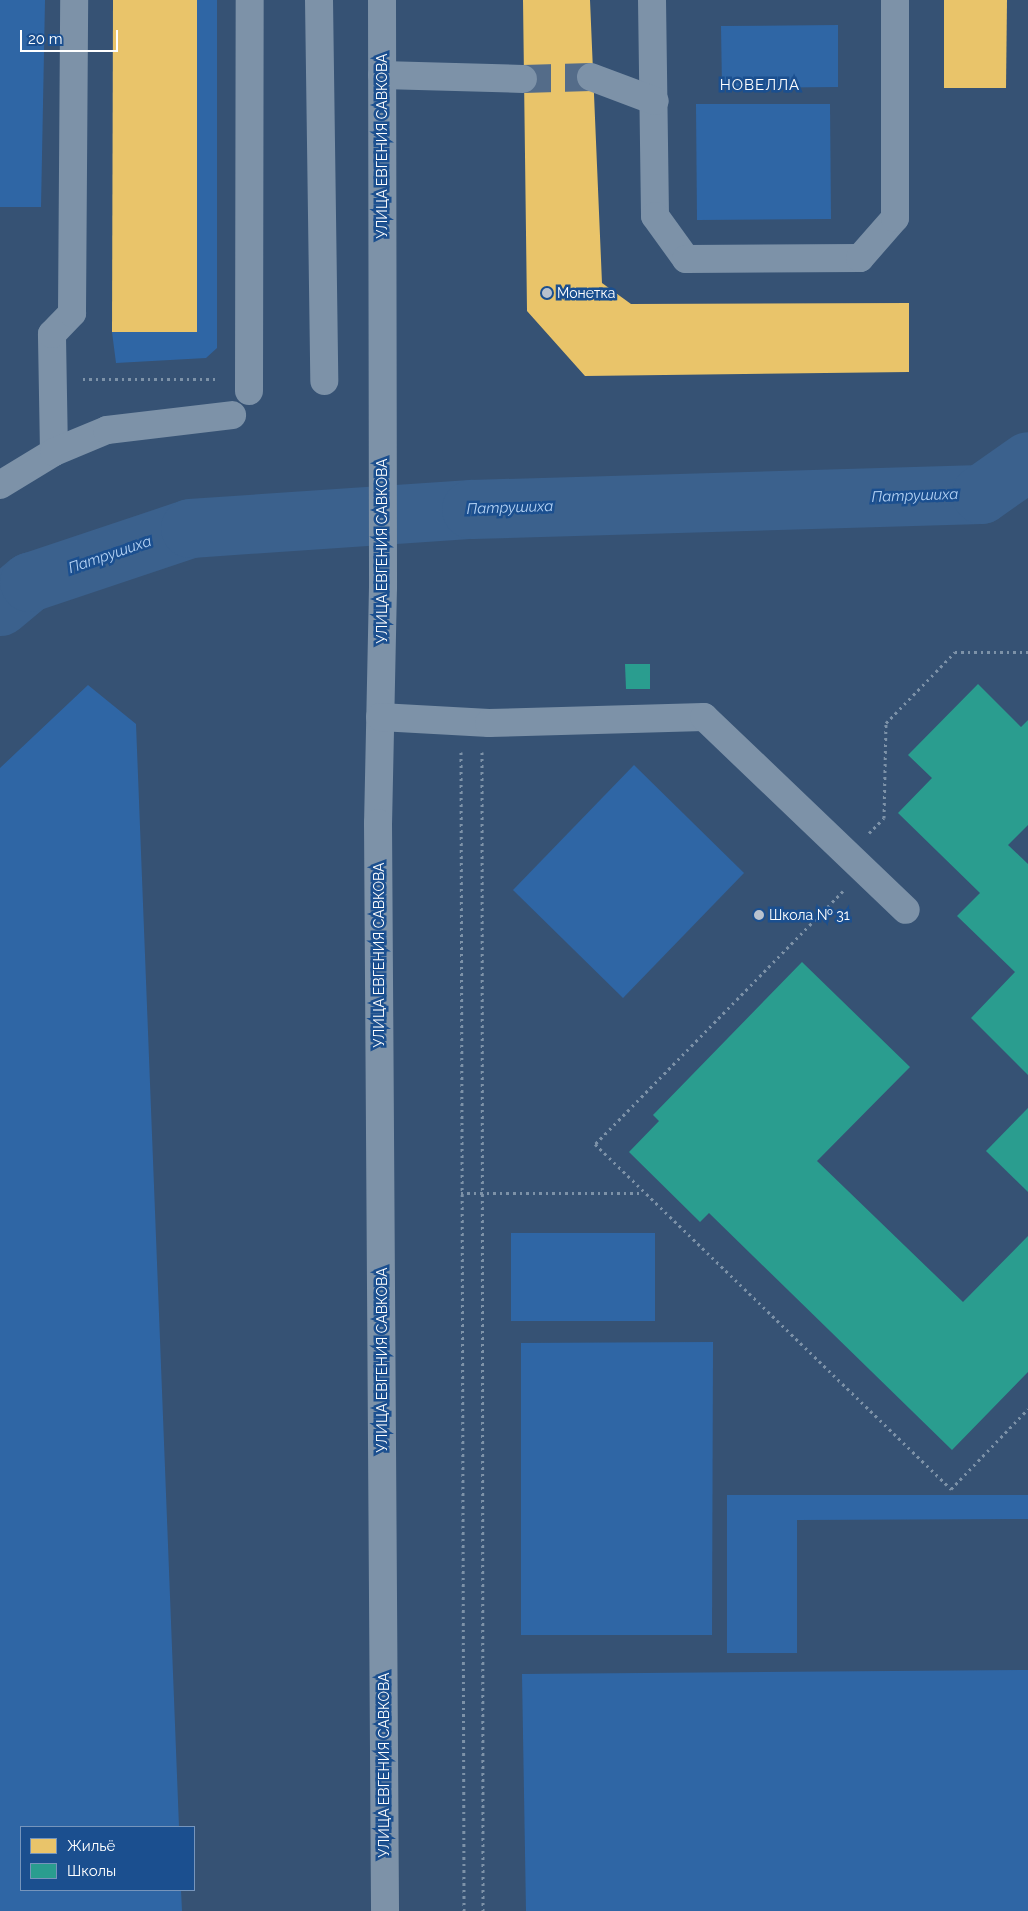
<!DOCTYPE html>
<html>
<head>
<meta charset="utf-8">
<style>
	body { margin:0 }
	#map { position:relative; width:1028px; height:1911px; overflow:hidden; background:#365274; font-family:Raleway,sans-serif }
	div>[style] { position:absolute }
	.green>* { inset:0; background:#2f66a5 }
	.homes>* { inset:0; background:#e9c46a }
	.schools>* { inset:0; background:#2a9d8f }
	.river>* { height:59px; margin:-29.5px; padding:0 29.5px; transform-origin:29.5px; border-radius:29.5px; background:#3b618d }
	.minor-tunnel>* { height:28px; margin-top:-14px; transform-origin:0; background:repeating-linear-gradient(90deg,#546c89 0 28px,transparent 0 42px) }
	.path>* { height:3px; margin-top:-1.5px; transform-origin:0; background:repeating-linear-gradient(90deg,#7d92a8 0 2.5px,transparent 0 6.5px) }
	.minor>* { height:28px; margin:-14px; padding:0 14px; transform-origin:14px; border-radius:14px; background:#7d92a8 }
	.dots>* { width:14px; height:14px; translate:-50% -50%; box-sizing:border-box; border:2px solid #1b4f8f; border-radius:50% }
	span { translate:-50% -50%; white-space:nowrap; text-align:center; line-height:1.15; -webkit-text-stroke:5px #1b4f8f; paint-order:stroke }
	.street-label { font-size:14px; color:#fff }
	.poi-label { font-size:14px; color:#fff }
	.left { translate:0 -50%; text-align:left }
	.neighbourhood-label { font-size:15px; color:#fff; letter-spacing:1px }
	.water-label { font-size:15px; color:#b5d3f5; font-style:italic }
	.legend { position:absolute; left:20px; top:1826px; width:175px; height:65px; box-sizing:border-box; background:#1b4f8f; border:1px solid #7695bc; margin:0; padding:6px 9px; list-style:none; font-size:15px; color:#fff }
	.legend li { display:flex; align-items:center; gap:10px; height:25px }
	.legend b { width:25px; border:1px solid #7695bc }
	.scale { position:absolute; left:20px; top:30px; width:98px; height:22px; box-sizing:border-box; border:2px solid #fff; border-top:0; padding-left:6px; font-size:15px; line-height:18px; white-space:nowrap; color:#fff; -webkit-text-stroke:4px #1b4f8f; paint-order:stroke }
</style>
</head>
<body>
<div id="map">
	<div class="green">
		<div style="clip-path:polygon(0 0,45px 0,41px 207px,0 207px)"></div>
		<div style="clip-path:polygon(197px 0,217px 0,217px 348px,206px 358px,116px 363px,112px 332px,197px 331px)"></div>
		<div style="clip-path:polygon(838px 25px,838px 87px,722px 88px,721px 26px)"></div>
		<div style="clip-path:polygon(696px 104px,830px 104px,831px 219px,697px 220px)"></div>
		<div style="clip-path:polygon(88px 685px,136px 724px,179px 1827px,21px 1827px,21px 1890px,181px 1890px,182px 1911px,0 1911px,0 768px)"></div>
		<div style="clip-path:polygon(634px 765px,744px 873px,623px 998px,513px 890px)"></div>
		<div style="clip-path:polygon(511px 1233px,655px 1233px,655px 1321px,511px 1321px)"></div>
		<div style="clip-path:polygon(713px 1342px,712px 1635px,521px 1635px,521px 1343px)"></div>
		<div style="clip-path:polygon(727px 1495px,1028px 1495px,1028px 1519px,797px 1520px,797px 1653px,727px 1653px)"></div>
		<div style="clip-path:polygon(1028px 1670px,1028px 1911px,526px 1911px,522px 1674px)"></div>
	</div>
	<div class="homes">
		<div style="clip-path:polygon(113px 0,197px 0,197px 332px,112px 332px)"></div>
		<div style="clip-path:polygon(523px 0,590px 0,602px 283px,631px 304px,909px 303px,909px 372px,585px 376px,527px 311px)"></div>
		<div style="clip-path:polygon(944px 0,1007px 0,1006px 88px,944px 88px)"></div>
	</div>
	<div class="schools">
		<div style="clip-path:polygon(625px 664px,650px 664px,650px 689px,626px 689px)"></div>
		<div style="clip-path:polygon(978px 684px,1021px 727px,1028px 720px,1028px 825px,1008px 845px,1028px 864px,1028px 1075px,971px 1018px,1015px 972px,957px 916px,980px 893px,898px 813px,932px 778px,908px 755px)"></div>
		<div style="clip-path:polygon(802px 962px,910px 1067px,817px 1161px,963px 1302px,1028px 1236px,1028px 1372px,952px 1450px,709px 1213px,700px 1222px,629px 1152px,659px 1121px,653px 1115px)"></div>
		<div style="clip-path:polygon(1028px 1108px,1028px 1192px,986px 1151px)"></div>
	</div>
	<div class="river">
		<div style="left:0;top:606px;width:38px;rotate:-40deg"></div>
		<div style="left:29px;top:582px;width:170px;rotate:-18.5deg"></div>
		<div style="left:190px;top:528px;width:282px;rotate:-3.9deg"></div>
		<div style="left:471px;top:509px;width:510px;rotate:-1.68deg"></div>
		<div style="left:981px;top:494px;width:57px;rotate:-35.1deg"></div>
	</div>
	<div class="minor-tunnel">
		<div style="left:523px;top:79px;width:68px;rotate:-1.7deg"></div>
	</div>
	<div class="path">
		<div style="left:83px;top:379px;width:136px"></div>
		<div style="left:461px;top:752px;width:1159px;rotate:89.85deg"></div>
		<div style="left:482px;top:752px;width:1159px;rotate:89.95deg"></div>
		<div style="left:869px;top:833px;width:21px;rotate:-45deg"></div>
		<div style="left:884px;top:818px;width:95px;rotate:-88.8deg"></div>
		<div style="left:886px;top:723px;width:99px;rotate:-45.8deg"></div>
		<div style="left:955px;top:652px;width:73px"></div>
		<div style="left:843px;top:891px;width:354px;rotate:134.4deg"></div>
		<div style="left:595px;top:1144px;width:496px;rotate:44.1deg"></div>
		<div style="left:951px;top:1489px;width:111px;rotate:-46.1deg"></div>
		<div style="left:461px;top:1193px;width:182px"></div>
	</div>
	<div class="minor">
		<div style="left:319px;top:0;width:381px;rotate:89.2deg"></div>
		<div style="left:382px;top:0;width:587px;rotate:89.9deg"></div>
		<div style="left:383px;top:587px;width:236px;rotate:91.2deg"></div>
		<div style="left:378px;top:823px;width:1088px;rotate:89.63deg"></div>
		<div style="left:652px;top:0;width:216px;rotate:89.2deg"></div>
		<div style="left:655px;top:216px;width:53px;rotate:54.2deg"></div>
		<div style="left:686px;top:259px;width:174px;rotate:-0.3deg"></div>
		<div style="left:860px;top:258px;width:53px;rotate:-48.8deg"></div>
		<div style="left:895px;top:218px;width:218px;rotate:-90deg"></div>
		<div style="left:382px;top:75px;width:141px;rotate:1.6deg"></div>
		<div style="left:591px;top:77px;width:68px;rotate:20.6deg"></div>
		<div style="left:249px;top:391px;width:391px;rotate:-89.9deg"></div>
		<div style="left:54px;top:452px;width:118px;rotate:-91deg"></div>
		<div style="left:52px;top:334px;width:29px;rotate:-46deg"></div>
		<div style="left:72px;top:313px;width:313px;rotate:-89.6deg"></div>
		<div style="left:0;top:485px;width:63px;rotate:-31.4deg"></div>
		<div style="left:54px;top:452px;width:57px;rotate:-22.5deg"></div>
		<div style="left:107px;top:430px;width:126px;rotate:-6.8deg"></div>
		<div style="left:380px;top:717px;width:109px;rotate:3.2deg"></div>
		<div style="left:489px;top:723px;width:215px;rotate:-1.6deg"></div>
		<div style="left:704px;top:717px;width:279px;rotate:43.7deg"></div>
	</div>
	<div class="dots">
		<div style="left:547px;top:293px;background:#b9c2ce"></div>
		<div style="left:759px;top:915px;background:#b9c2ce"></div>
	</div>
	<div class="street-label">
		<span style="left:382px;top:146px;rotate:-90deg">УЛИЦА ЕВГЕНИЯ САВКОВА</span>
		<span style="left:382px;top:551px;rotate:-90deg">УЛИЦА ЕВГЕНИЯ САВКОВА</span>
		<span style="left:379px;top:955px;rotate:-90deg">УЛИЦА ЕВГЕНИЯ САВКОВА</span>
		<span style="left:382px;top:1360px;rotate:-90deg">УЛИЦА ЕВГЕНИЯ САВКОВА</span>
		<span style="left:384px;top:1765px;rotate:-90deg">УЛИЦА ЕВГЕНИЯ САВКОВА</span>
	</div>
	<div class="poi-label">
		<span class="left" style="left:557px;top:293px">Монетка</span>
		<span class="left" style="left:769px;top:915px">Школа № 31</span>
	</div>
	<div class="neighbourhood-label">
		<span style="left:760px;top:86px">НОВЕЛЛА</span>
	</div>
	<div class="water-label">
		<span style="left:915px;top:496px;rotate:-2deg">Патрушиха</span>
		<span style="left:510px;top:508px;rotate:-2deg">Патрушиха</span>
		<span style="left:110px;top:555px;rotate:-19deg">Патрушиха</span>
	</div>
	<ul class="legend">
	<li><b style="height:14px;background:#e9c46a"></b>Жильё</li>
	<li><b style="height:14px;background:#2a9d8f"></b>Школы</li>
	</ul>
	<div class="scale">20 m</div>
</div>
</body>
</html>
